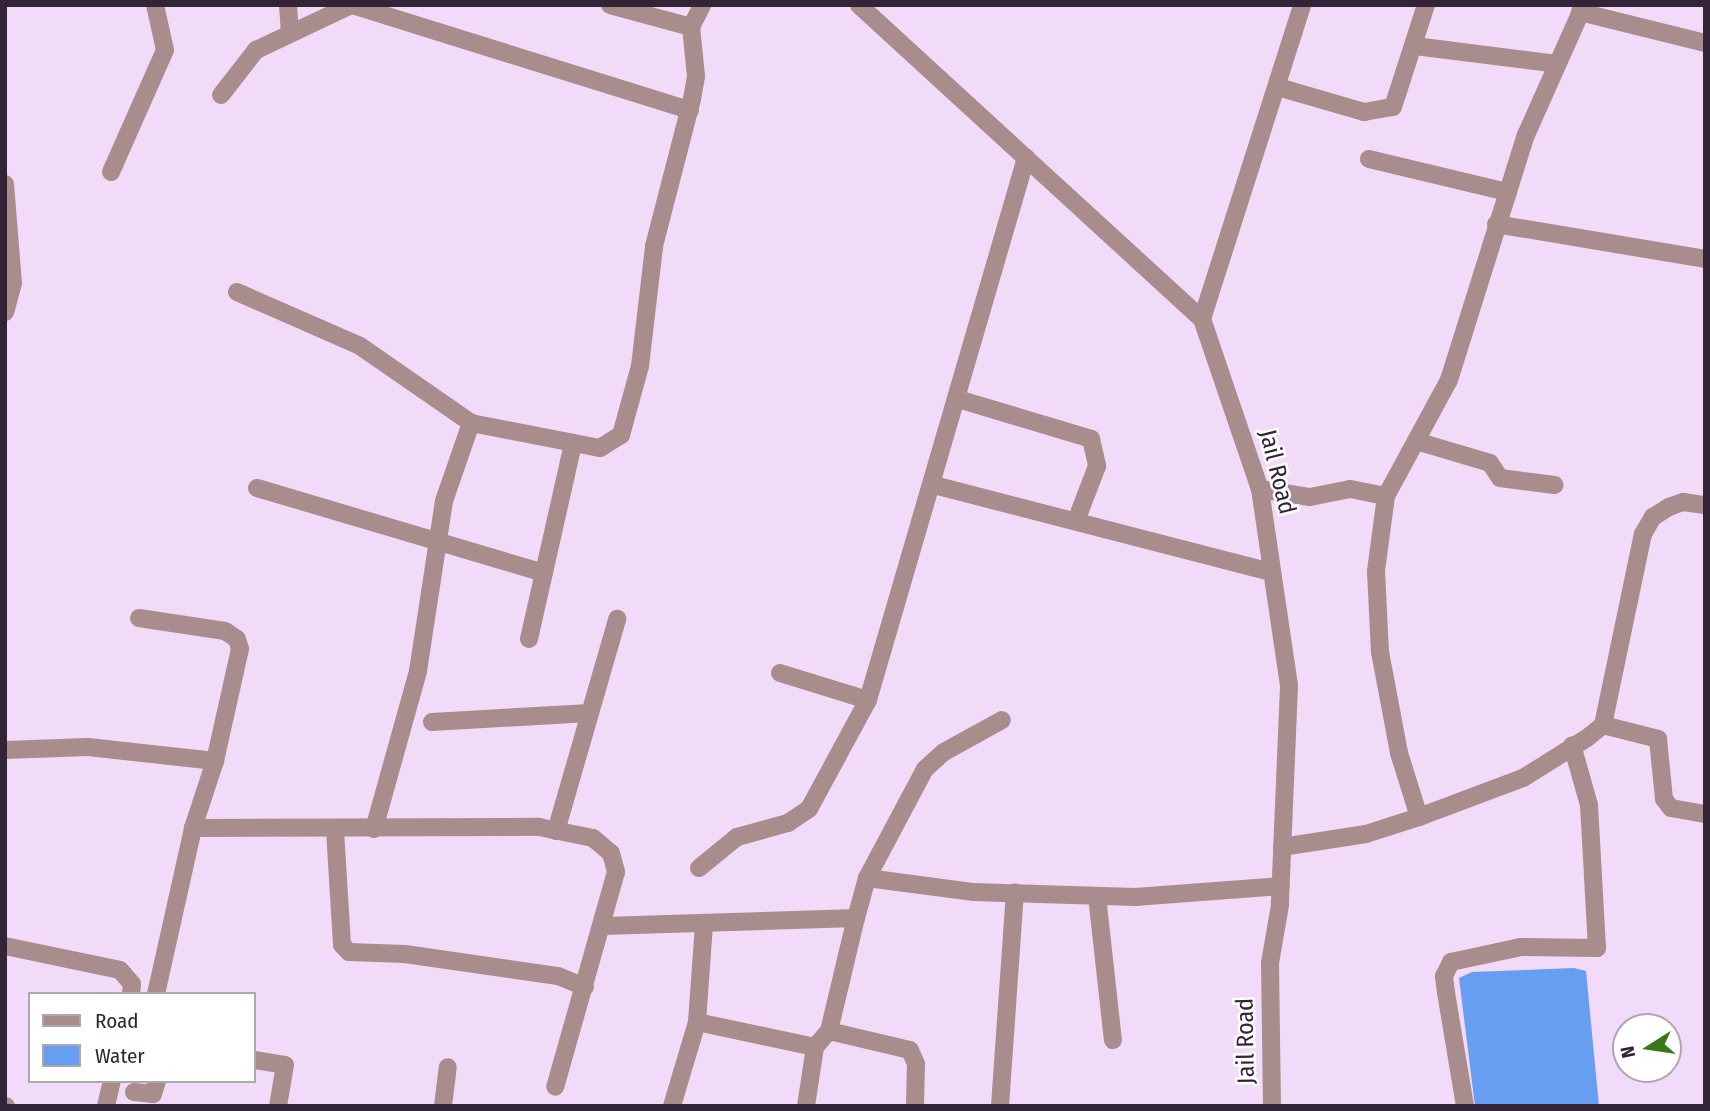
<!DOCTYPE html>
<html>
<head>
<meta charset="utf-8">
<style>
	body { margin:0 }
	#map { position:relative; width:1710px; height:1111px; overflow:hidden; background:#f2dbf9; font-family:"Fira Sans Condensed",sans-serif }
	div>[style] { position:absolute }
	.water>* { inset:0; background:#669ef1 }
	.minor>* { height:18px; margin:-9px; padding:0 9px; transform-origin:9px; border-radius:9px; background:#a98c8c }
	span { translate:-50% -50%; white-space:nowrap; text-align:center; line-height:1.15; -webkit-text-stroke:5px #fff; paint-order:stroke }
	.street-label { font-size:24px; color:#322336 }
	.frame { position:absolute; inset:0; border:7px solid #322336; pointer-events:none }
	.legend { position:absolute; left:28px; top:992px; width:228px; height:91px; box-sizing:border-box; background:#fff; border:2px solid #ada7af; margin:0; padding:9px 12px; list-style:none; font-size:21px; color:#322336 }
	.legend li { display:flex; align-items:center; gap:14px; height:35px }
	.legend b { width:35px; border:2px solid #ada7af }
	.north { position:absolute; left:1612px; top:1013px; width:70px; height:70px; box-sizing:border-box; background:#fff; border:2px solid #ada7af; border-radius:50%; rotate:258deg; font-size:19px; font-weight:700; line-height:28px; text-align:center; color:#322336 }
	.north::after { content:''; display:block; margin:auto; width:24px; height:32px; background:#367919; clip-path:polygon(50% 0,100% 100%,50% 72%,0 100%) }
</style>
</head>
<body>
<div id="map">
	<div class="water">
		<div style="clip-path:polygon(1574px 968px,1586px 971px,1599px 1106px,1475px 1106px,1459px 978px,1472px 972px)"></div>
	</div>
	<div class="minor">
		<div style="left:288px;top:5px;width:26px;rotate:86deg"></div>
		<div style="left:352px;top:5px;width:354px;rotate:17.3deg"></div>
		<div style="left:610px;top:5px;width:84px;rotate:15.2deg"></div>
		<div style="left:859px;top:5px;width:465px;rotate:42.5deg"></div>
		<div style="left:1202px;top:319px;width:180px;rotate:71.2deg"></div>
		<div style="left:1260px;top:489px;width:199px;rotate:81.6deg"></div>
		<div style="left:1289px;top:686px;width:219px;rotate:92.4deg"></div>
		<div style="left:1280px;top:905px;width:59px;rotate:99.8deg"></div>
		<div style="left:1270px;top:963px;width:143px;rotate:89.2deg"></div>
		<div style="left:1580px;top:12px;width:129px;rotate:13.9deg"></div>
		<div style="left:1415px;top:46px;width:143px;rotate:7.2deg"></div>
		<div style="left:1278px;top:87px;width:90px;rotate:16.2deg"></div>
		<div style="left:1364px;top:112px;width:29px;rotate:-10deg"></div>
		<div style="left:1393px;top:107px;width:107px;rotate:-72.1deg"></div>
		<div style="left:221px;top:95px;width:57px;rotate:-52.1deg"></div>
		<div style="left:256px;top:50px;width:105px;rotate:-25.3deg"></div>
		<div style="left:1369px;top:159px;width:143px;rotate:13.4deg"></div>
		<div style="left:111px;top:172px;width:133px;rotate:-66.1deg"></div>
		<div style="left:165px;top:50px;width:46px;rotate:-102.5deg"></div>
		<div style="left:5px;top:184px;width:99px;rotate:85.4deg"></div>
		<div style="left:13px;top:283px;width:30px;rotate:105deg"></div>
		<div style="left:1496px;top:224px;width:212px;rotate:9.5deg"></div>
		<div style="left:237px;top:292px;width:134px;rotate:23.7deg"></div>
		<div style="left:360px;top:346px;width:135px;rotate:34.7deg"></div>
		<div style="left:1202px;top:319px;width:330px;rotate:-72.3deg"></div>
		<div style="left:958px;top:399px;width:139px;rotate:16.7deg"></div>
		<div style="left:1091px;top:439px;width:28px;rotate:77deg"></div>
		<div style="left:1097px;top:466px;width:59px;rotate:110.9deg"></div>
		<div style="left:1416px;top:441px;width:77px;rotate:16.6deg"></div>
		<div style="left:1490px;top:463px;width:18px;rotate:56deg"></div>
		<div style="left:1500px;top:478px;width:55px;rotate:7.3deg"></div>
		<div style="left:934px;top:485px;width:348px;rotate:14.5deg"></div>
		<div style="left:257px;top:488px;width:299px;rotate:16.5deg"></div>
		<div style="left:1260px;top:489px;width:51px;rotate:9.1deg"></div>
		<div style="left:1310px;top:497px;width:41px;rotate:-11.3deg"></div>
		<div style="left:1350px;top:489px;width:37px;rotate:11deg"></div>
		<div style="left:1386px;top:496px;width:76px;rotate:97.6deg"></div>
		<div style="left:1376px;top:571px;width:81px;rotate:87.2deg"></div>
		<div style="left:1380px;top:652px;width:103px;rotate:79.3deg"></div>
		<div style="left:1399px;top:753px;width:67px;rotate:72.6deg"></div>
		<div style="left:1386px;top:496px;width:132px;rotate:-61.5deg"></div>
		<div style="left:1449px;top:380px;width:257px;rotate:-72.6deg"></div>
		<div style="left:1526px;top:135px;width:142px;rotate:-66deg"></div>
		<div style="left:139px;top:618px;width:87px;rotate:8.6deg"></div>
		<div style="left:225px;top:631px;width:14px;rotate:34deg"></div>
		<div style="left:237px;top:639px;width:10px;rotate:73deg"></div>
		<div style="left:240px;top:649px;width:115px;rotate:102.6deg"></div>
		<div style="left:529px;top:639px;width:201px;rotate:-77.3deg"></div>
		<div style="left:780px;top:673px;width:92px;rotate:17.1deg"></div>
		<div style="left:868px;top:700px;width:565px;rotate:-73.75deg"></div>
		<div style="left:432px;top:722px;width:158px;rotate:-3.3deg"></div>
		<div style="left:1603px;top:725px;width:57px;rotate:14.3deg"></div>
		<div style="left:1658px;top:739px;width:60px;rotate:84.3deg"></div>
		<div style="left:1664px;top:799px;width:11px;rotate:52deg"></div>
		<div style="left:1671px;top:808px;width:35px;rotate:10deg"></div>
		<div style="left:5px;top:750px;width:83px;rotate:-2.1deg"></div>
		<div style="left:88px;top:747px;width:128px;rotate:6.3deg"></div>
		<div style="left:215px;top:761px;width:71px;rotate:108.2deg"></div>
		<div style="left:374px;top:829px;width:164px;rotate:-74.4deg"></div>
		<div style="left:418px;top:671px;width:172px;rotate:-81.3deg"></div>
		<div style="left:444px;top:501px;width:83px;rotate:-70.9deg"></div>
		<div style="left:471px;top:423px;width:131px;rotate:11deg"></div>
		<div style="left:600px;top:448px;width:25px;rotate:-32deg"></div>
		<div style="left:621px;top:435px;width:72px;rotate:-74.6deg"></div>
		<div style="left:640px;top:366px;width:121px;rotate:-83.3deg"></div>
		<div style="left:654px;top:246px;width:152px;rotate:-75.5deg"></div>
		<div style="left:692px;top:99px;width:23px;rotate:-80deg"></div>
		<div style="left:696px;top:76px;width:49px;rotate:-95.8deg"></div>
		<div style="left:691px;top:27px;width:25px;rotate:-63deg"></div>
		<div style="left:335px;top:830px;width:115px;rotate:86.5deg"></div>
		<div style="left:342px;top:945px;width:10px;rotate:45deg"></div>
		<div style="left:349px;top:952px;width:56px;rotate:2deg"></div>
		<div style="left:405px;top:954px;width:155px;rotate:8.2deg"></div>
		<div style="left:558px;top:976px;width:29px;rotate:22deg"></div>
		<div style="left:556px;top:831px;width:221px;rotate:-73.9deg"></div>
		<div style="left:1282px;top:847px;width:85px;rotate:-8.8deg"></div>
		<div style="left:1366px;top:834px;width:56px;rotate:-17.8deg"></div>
		<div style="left:1419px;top:817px;width:111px;rotate:-20.6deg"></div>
		<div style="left:1523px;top:778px;width:75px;rotate:-32deg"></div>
		<div style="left:1587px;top:738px;width:21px;rotate:-39deg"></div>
		<div style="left:1603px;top:725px;width:195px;rotate:-78.2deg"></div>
		<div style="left:1643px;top:534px;width:20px;rotate:-60deg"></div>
		<div style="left:1653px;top:517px;width:19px;rotate:-32deg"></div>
		<div style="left:1669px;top:507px;width:15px;rotate:-20deg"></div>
		<div style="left:1683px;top:502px;width:22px;rotate:8deg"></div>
		<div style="left:699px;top:868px;width:49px;rotate:-39.2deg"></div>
		<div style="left:737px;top:837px;width:53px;rotate:-15.4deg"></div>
		<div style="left:788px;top:823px;width:25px;rotate:-34deg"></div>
		<div style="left:809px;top:809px;width:124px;rotate:-61.6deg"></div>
		<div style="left:867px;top:878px;width:123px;rotate:-62deg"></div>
		<div style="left:925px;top:769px;width:25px;rotate:-42deg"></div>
		<div style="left:944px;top:752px;width:66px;rotate:-28.9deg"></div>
		<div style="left:1097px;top:896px;width:145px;rotate:83.7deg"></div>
		<div style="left:603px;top:926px;width:253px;rotate:-1.8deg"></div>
		<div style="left:856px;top:918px;width:41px;rotate:-74.6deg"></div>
		<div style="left:867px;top:878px;width:108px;rotate:7.5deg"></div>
		<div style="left:974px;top:892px;width:161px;rotate:1.8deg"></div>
		<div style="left:1135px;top:897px;width:146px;rotate:-4.3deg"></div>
		<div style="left:5px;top:946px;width:117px;rotate:11.8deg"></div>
		<div style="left:120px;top:970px;width:18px;rotate:49deg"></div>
		<div style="left:132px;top:984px;width:10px;rotate:96deg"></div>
		<div style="left:156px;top:994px;width:170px;rotate:-77.4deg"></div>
		<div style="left:193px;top:828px;width:346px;rotate:-0.2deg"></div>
		<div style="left:539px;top:827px;width:55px;rotate:11.5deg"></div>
		<div style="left:593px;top:838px;width:23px;rotate:40deg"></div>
		<div style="left:611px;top:853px;width:20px;rotate:75deg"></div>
		<div style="left:616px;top:872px;width:223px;rotate:105.8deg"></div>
		<div style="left:697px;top:1022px;width:121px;rotate:12deg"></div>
		<div style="left:815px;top:1047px;width:21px;rotate:-49deg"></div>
		<div style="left:829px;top:1031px;width:116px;rotate:-76.6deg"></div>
		<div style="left:829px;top:1031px;width:83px;rotate:13.2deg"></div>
		<div style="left:910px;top:1050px;width:15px;rotate:67deg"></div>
		<div style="left:916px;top:1064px;width:42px;rotate:91.4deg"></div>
		<div style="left:254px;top:1060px;width:31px;rotate:9deg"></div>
		<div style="left:285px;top:1065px;width:42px;rotate:99.7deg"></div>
		<div style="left:134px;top:1092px;width:19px;rotate:6deg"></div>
		<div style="left:153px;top:1094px;width:14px;rotate:-73deg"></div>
		<div style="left:5px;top:1106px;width:1px"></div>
		<div style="left:106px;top:1106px;width:26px;rotate:-77deg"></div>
		<div style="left:443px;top:1106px;width:39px;rotate:-83deg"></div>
		<div style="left:672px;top:1106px;width:88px;rotate:-73.4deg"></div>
		<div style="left:697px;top:1022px;width:98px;rotate:-85.9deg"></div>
		<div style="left:806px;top:1106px;width:60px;rotate:-81.3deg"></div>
		<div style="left:1000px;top:1106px;width:214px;rotate:-86deg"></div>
		<div style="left:1465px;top:1106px;width:115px;rotate:-99.5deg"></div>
		<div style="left:1446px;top:993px;width:17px;rotate:-97deg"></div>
		<div style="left:1444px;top:976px;width:16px;rotate:-63deg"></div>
		<div style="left:1451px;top:962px;width:72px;rotate:-12.1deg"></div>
		<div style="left:1521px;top:947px;width:76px;rotate:0.8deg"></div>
		<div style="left:1597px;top:948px;width:143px;rotate:-93.2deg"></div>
		<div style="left:1589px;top:805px;width:62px;rotate:-105.8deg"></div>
	</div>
	<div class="street-label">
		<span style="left:1277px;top:472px;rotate:76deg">Jail Road</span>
		<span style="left:1246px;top:1041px;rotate:-91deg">Jail Road</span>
	</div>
	<div class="frame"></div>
	<ul class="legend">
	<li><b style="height:9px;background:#a98c8c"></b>Road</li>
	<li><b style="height:19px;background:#669ef1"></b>Water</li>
	</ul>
	<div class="north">N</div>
</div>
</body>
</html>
